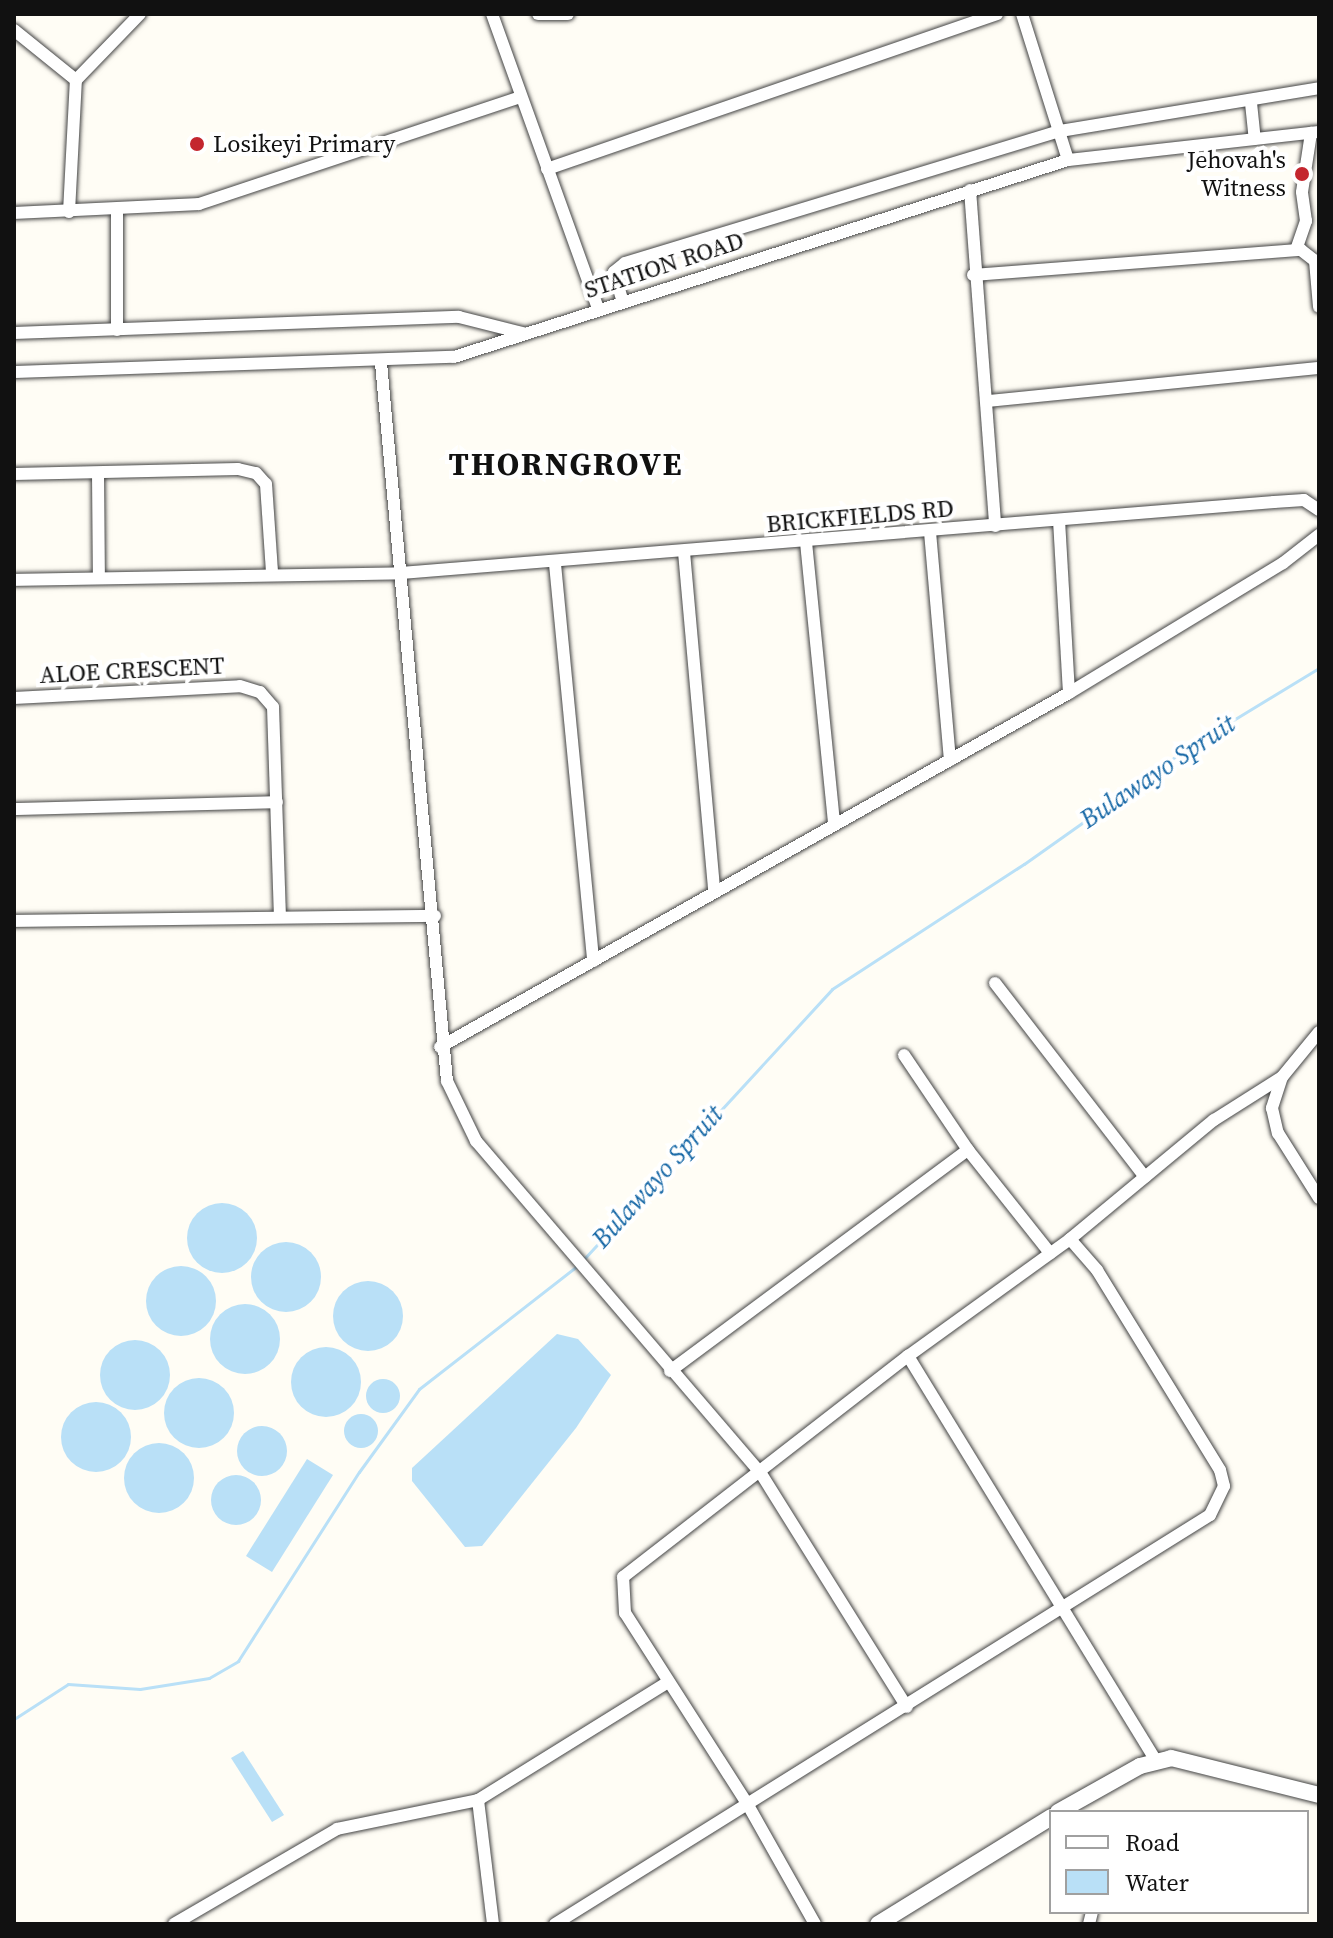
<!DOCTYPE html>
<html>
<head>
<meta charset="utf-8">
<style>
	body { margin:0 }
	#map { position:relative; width:1333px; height:1938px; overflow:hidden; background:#fffdf5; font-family:"Source Serif 4",serif }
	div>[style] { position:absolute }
	.water>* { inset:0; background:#b9e0f7 }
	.round { border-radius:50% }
	.stream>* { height:3px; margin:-1.5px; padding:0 1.5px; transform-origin:1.5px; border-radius:1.5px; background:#b9e0f7 }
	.roads { filter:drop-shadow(0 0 2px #444) drop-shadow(0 0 2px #444) }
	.minor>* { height:12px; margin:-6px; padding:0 6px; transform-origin:6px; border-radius:6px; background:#fff }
	.tertiary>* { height:16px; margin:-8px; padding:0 8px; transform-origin:8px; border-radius:8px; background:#fff }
	.dots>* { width:22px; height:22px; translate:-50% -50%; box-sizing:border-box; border:4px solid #fff; border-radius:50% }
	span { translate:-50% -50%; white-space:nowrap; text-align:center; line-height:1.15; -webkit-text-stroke:8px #fff; paint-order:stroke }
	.poi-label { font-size:24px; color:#111 }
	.left { translate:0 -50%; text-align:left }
	.right { translate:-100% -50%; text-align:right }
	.street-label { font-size:24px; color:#111 }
	.water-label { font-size:26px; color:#1768a6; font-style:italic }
	.district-label { font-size:32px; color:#111; font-weight:700; letter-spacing:2px }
	.frame { position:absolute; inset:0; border:16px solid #111; pointer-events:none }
	.legend { position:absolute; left:1049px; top:1810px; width:260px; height:104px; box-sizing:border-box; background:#fff; border:2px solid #a0a0a0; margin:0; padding:10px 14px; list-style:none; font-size:24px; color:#111 }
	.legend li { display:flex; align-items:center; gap:16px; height:40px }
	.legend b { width:40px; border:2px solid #a0a0a0 }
</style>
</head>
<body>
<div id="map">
	<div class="water">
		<div class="round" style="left:187px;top:1203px;width:70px;height:70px"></div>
		<div class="round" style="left:251px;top:1242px;width:70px;height:70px"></div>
		<div class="round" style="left:146px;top:1266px;width:70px;height:70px"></div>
		<div class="round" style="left:333px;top:1281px;width:70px;height:70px"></div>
		<div class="round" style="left:210px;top:1304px;width:70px;height:70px"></div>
		<div style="clip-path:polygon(557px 1334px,578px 1339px,611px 1375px,576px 1428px,482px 1546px,465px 1547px,412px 1481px,412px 1468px)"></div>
		<div class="round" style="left:100px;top:1340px;width:70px;height:70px"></div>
		<div class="round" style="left:291px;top:1347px;width:70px;height:70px"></div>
		<div class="round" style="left:164px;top:1378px;width:70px;height:70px"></div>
		<div class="round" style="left:366px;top:1379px;width:34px;height:34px"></div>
		<div class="round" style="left:61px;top:1402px;width:70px;height:70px"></div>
		<div class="round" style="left:344px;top:1414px;width:34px;height:34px"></div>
		<div class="round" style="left:237px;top:1426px;width:50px;height:50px"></div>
		<div class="round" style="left:124px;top:1443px;width:70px;height:70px"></div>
		<div style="clip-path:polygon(307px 1459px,333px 1475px,272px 1572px,246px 1556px)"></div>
		<div class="round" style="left:211px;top:1475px;width:50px;height:50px"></div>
		<div style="clip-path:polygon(243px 1751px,284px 1815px,272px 1822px,231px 1758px)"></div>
	</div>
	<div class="stream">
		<div style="left:583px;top:1260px;width:368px;rotate:-47.4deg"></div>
		<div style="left:832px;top:989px;width:229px;rotate:-33.1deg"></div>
		<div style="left:1024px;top:864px;width:202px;rotate:-35.3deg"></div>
		<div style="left:1189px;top:747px;width:152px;rotate:-31.3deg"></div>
		<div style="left:14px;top:1719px;width:64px;rotate:-32.9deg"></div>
		<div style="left:68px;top:1684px;width:72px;rotate:4deg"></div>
		<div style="left:140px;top:1689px;width:70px;rotate:-9.1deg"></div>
		<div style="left:209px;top:1678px;width:34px;rotate:-30deg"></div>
		<div style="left:238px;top:1661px;width:224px;rotate:-57.4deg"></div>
		<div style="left:359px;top:1472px;width:102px;rotate:-54.1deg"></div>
		<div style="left:419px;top:1389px;width:202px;rotate:-37.9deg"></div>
	</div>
	<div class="roads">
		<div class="minor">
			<div style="left:492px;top:14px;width:313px;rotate:70.2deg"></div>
			<div style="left:538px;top:14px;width:30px"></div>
			<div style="left:1022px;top:14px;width:153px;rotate:72.5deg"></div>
			<div style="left:14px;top:30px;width:80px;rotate:38.9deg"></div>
			<div style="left:1251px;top:103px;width:36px;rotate:84deg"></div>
			<div style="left:547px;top:169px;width:476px;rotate:-19deg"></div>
			<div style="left:970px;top:190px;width:337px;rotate:85.7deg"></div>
			<div style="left:69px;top:212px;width:132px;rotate:-87deg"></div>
			<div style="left:76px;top:80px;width:92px;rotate:-45.9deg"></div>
			<div style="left:117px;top:212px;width:118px;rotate:90deg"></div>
			<div style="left:14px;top:213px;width:185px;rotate:-2.8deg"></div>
			<div style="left:199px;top:204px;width:338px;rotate:-18.4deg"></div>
			<div style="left:1296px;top:250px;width:31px;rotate:-71deg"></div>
			<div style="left:1306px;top:221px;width:29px;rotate:-98deg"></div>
			<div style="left:1302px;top:192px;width:60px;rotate:-81.3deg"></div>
			<div style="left:973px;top:275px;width:329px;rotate:-4.4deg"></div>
			<div style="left:1301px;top:250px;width:18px;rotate:38deg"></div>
			<div style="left:1315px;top:261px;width:46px;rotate:85deg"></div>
			<div style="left:622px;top:299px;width:28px;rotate:-107deg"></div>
			<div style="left:614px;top:272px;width:14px;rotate:-39deg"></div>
			<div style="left:625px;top:263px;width:455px;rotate:-16.9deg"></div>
			<div style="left:1060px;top:131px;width:263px;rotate:-9.4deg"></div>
			<div style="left:14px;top:333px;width:445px;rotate:-2.1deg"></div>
			<div style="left:459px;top:317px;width:69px;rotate:14.2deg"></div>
			<div style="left:381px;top:363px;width:721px;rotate:84.75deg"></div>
			<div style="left:447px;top:1081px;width:67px;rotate:64.2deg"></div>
			<div style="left:476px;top:1141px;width:436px;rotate:49.4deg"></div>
			<div style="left:760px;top:1472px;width:277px;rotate:58deg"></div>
			<div style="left:14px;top:372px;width:440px;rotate:-2deg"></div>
			<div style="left:454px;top:357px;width:645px;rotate:-17.79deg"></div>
			<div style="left:1068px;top:160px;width:253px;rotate:-6.4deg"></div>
			<div style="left:988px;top:401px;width:333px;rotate:-5.7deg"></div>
			<div style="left:98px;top:473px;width:105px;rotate:89.5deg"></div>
			<div style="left:14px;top:474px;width:224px;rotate:-1.3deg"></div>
			<div style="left:238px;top:469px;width:18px;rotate:13deg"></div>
			<div style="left:256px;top:473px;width:15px;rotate:48deg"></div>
			<div style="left:266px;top:484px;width:89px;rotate:86.1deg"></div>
			<div style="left:1059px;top:520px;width:173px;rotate:86.7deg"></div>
			<div style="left:930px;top:532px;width:229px;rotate:85deg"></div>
			<div style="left:806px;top:542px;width:283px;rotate:84.3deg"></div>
			<div style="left:684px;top:552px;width:339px;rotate:84.9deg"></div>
			<div style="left:555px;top:564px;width:399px;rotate:84.5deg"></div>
			<div style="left:14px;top:580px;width:387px;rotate:-1deg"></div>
			<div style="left:401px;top:573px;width:876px;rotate:-4.65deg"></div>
			<div style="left:1274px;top:502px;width:30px;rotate:-4deg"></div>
			<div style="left:1304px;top:500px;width:18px;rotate:34deg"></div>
			<div style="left:14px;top:698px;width:226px;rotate:-3deg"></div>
			<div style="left:240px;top:686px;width:21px;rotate:17deg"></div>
			<div style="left:260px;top:692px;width:20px;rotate:49deg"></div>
			<div style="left:273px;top:707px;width:210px;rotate:88.1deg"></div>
			<div style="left:14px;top:809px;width:263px;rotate:-1.5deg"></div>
			<div style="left:14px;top:921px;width:421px;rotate:-0.7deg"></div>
			<div style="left:995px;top:983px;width:245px;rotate:52.3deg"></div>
			<div style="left:1319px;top:1032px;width:58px;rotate:129.4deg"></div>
			<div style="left:1282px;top:1077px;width:33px;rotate:108deg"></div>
			<div style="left:1272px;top:1108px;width:26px;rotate:77deg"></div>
			<div style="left:1278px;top:1133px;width:77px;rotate:57.8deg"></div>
			<div style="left:440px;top:1047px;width:722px;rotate:-29.37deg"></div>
			<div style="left:1069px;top:693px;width:250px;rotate:-31.3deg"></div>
			<div style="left:1283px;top:563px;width:46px;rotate:-37.9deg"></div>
			<div style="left:904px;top:1055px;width:115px;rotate:56deg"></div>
			<div style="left:968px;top:1150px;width:132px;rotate:51.5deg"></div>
			<div style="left:908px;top:1356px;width:474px;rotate:58.5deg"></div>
			<div style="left:670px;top:1371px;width:371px;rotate:-36.6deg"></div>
			<div style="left:478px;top:1800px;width:125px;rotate:83.1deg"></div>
			<div style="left:174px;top:1924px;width:189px;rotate:-30.2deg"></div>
			<div style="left:337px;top:1829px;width:144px;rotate:-11.6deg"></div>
			<div style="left:478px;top:1800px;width:224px;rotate:-31.8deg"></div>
			<div style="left:555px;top:1924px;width:772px;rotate:-31.98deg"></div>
			<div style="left:1210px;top:1515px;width:32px;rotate:-64deg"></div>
			<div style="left:1224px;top:1486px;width:16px;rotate:-104deg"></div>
			<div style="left:1220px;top:1470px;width:235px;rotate:-121.6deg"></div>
			<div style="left:1097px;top:1270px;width:41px;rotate:-131.1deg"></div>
			<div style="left:815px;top:1924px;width:137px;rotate:-119.4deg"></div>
			<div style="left:748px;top:1805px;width:228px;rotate:-122.6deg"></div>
			<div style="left:625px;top:1613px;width:36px;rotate:-93deg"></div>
			<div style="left:623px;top:1577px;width:361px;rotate:-37.8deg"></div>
			<div style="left:908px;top:1356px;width:200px;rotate:-35.8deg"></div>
			<div style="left:1070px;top:1239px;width:187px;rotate:-39.6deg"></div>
			<div style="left:1214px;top:1120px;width:80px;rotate:-32.3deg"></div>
			<div style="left:1089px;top:1924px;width:12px;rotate:-76deg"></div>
		</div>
		<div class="tertiary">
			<div style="left:1058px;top:1812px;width:94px;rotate:-29.3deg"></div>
			<div style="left:1140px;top:1766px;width:32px;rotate:-14deg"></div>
			<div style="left:1171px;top:1758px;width:153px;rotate:14deg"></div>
			<div style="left:878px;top:1924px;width:203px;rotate:-31.7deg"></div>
		</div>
	</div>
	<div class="dots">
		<div style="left:197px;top:144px;background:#c4262e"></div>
		<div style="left:1302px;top:174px;background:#c4262e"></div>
	</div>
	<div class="poi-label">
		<span class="left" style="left:213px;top:144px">Losikeyi Primary</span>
		<span class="right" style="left:1286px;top:174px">Jehovah's<br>Witness</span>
	</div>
	<div class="street-label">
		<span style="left:664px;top:265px;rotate:-18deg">STATION ROAD</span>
		<span style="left:860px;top:516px;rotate:-5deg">BRICKFIELDS RD</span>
		<span style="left:132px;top:670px;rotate:-3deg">ALOE CRESCENT</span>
	</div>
	<div class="water-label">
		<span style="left:1158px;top:772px;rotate:-34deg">Bulawayo Spruit</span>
		<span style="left:658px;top:1177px;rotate:-48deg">Bulawayo Spruit</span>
	</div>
	<div class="district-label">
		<span style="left:566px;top:464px">THORNGROVE</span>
	</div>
	<div class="frame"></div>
	<ul class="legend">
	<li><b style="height:10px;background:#fff"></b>Road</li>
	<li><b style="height:22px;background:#b9e0f7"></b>Water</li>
	</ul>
</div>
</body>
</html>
